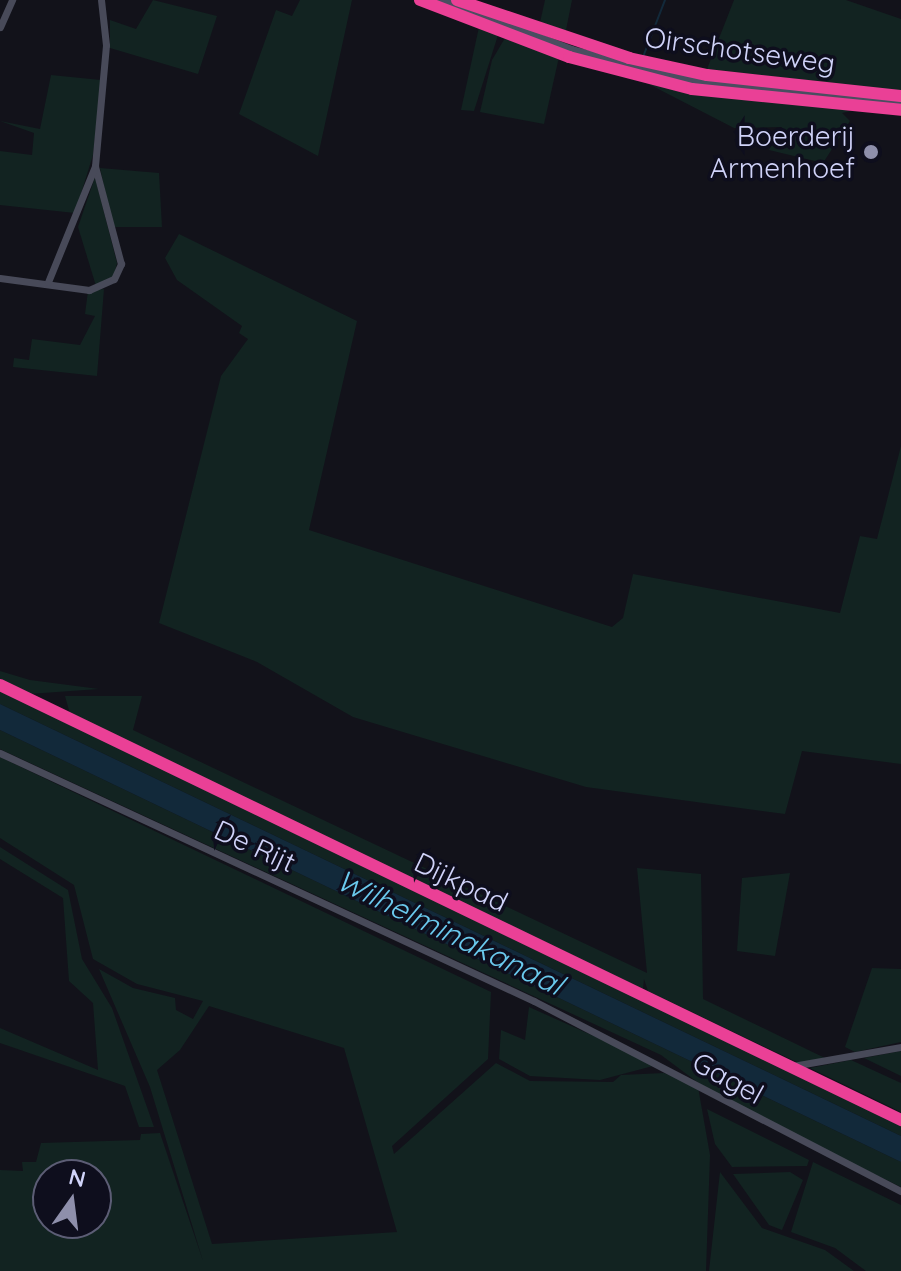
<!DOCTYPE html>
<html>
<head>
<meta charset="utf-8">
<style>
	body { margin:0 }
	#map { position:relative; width:901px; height:1271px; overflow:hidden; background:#12121a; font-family:Quicksand,sans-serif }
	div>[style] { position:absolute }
	.green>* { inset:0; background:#122321 }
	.water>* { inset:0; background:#12293a }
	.stream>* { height:2px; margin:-1px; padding:0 1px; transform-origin:1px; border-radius:1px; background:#12293a }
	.street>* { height:7px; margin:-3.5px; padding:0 3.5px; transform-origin:3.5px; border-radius:3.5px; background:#484a59 }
	.secondary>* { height:10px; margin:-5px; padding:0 5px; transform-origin:5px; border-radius:5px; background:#4a4e60 }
	.cycleway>* { height:12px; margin:-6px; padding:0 6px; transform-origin:6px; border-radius:6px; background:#ea4096 }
	.dots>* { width:22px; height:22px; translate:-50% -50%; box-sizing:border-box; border:4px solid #0e0e1d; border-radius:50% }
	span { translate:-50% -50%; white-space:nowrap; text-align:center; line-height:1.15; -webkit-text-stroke:7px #0e0e1d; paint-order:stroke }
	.street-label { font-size:28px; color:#d0d3f9 }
	.poi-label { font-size:28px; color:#d0d3f9 }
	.right { translate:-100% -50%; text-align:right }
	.water-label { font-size:30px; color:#6ac9ed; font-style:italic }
	.north { position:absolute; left:32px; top:1159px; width:80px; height:80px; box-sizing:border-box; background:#0e0e1d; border:2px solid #5c5d75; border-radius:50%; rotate:14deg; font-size:22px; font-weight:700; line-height:32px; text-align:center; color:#d0d3f9 }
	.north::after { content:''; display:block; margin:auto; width:28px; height:36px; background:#8e8fab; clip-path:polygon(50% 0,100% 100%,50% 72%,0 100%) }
</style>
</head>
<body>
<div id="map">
	<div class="green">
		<div style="clip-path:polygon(153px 0,217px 16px,198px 74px,110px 48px,110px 20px,136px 29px)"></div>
		<div style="clip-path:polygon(300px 0,352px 0,318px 156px,239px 114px,276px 10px,292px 16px)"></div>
		<div style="clip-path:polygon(545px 0,572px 0,565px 35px,539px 27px)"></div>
		<div style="clip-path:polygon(734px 0,846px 0,901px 19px,901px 91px,707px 69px)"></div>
		<div style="clip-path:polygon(479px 27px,498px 35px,474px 111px,461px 110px)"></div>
		<div style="clip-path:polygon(505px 38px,559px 57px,544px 124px,480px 112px,492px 60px)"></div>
		<div style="clip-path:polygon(51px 75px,101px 80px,93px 155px,75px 213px,0 205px,0 151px,32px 155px,34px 133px,0 121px,40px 129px)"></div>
		<div style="clip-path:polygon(637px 78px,697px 91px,859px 109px,842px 113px,850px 121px,823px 163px,769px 150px,782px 127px,734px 128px)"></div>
		<div style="clip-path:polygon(100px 168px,159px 173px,162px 227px,113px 227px)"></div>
		<div style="clip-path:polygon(95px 177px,117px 263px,114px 276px,96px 286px,78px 227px)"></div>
		<div style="clip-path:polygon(179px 234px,357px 321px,309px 530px,612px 627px,623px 618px,633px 574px,840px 613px,860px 536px,877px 539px,901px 446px,901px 764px,802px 751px,785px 814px,586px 787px,353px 717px,257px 662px,159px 623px,221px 376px,248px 339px,239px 333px,242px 326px,177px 280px,165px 258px)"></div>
		<div style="clip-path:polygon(104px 289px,97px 376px,13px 367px,14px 358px,29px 360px,32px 339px,80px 345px,95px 316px,85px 314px,88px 291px)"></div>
		<div style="clip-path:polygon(0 671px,30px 680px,99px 689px,29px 694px,0 680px)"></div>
		<div style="clip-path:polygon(0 689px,901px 1121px,901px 1136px,0 704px)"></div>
		<div style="clip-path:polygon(65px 696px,142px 696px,133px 730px,647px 973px,637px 868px,701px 874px,703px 999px,827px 1059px,801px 1064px,725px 1028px,648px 991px,644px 979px,643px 989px,70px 714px)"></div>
		<div style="clip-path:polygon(0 730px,901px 1162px,901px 1187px,720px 1099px,661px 1055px,0 749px)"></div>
		<div style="clip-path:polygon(evenodd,0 757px,491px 992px,488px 1059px,392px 1146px,394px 1154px,496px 1063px,530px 1081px,613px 1082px,621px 1075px,664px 1073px,698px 1087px,710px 1155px,706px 1271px,0 1271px,0 1170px,23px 1171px,22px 1162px,36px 1162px,41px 1143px,140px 1140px,141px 1134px,160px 1133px,203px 1261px,150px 1087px,99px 969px,133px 988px,175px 998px,176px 1010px,193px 1019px,203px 1001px,137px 984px,93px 959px,74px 885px,0 838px,0 757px,209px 1006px,344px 1048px,397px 1232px,212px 1244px,157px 1070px,180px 1050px,209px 1006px,0 757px,48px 1175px,96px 1175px,96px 1223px,48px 1223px,48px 1175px)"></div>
		<div style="clip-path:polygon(0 847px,68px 890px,82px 959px,112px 1008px,154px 1127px,139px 1127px,125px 1086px,0 1043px,0 1028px,98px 1070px,93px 1003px,69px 981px,63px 898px,0 859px)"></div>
		<div style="clip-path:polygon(790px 873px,775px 956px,737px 951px,742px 878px)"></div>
		<div style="clip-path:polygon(872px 968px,901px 969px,901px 1042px,855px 1052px,845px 1047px)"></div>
		<div style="clip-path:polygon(529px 1007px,616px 1046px,653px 1066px,600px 1080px,530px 1076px,499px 1059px,501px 1030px,525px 1040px)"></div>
		<div style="clip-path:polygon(901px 1051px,901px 1076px,864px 1058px)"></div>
		<div style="clip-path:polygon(851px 1060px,901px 1083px,901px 1112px,810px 1068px)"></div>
		<div style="clip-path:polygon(707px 1109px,809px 1160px,807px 1166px,732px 1167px,715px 1144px)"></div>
		<div style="clip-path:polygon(813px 1162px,901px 1205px,901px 1271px,866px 1271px,835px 1248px,791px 1232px)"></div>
		<div style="clip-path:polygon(720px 1172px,762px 1228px,825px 1250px,854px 1271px,709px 1271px)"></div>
		<div style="clip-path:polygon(790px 1172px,803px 1180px,782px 1230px,769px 1225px,733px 1174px)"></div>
	</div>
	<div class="water">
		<div style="clip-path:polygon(0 704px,901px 1136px,901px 1162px,0 730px)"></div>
	</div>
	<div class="stream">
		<div style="left:643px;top:57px;width:61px;rotate:-68.9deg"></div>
	</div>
	<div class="street">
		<div style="left:0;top:27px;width:30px;rotate:-66deg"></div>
		<div style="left:0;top:278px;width:90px;rotate:7.7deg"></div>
		<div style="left:89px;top:290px;width:27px;rotate:-24deg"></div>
		<div style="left:114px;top:279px;width:17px;rotate:-65deg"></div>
		<div style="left:121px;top:264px;width:101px;rotate:-104.9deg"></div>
		<div style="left:48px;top:282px;width:125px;rotate:-67.9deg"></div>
		<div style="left:95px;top:166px;width:121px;rotate:-84.8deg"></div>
		<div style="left:106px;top:45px;width:45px;rotate:-96.3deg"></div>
		<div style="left:0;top:753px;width:589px;rotate:24.91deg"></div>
		<div style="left:534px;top:1001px;width:413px;rotate:27.4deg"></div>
		<div style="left:787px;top:1067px;width:116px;rotate:-10deg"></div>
	</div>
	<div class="secondary">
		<div style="left:439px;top:0;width:142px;rotate:21deg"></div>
		<div style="left:572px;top:51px;width:105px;rotate:14.3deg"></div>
		<div style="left:674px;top:77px;width:228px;rotate:6.5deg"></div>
	</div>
	<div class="cycleway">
		<div style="left:420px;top:0;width:160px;rotate:20.9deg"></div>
		<div style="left:569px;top:57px;width:127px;rotate:14.6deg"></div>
		<div style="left:692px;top:89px;width:210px;rotate:5.7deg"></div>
		<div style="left:457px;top:0;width:182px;rotate:18.6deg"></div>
		<div style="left:629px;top:58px;width:80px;rotate:12.3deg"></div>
		<div style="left:707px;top:75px;width:195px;rotate:6.2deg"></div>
		<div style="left:0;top:685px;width:1001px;rotate:25.77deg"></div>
	</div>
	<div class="dots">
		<div style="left:871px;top:152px;background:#8e8fab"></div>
	</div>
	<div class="street-label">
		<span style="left:740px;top:50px;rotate:8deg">Oirschotseweg</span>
		<span style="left:255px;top:846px;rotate:25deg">De Rijt</span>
		<span style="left:461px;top:882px;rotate:26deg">Dijkpad</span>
		<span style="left:728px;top:1078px;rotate:29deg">Gagel</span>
	</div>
	<div class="poi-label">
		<span class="right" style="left:855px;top:152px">Boerderij<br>Armenhoef</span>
	</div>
	<div class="water-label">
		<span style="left:450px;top:932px;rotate:26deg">Wilhelminakanaal</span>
	</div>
	<div class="north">N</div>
</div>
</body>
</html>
